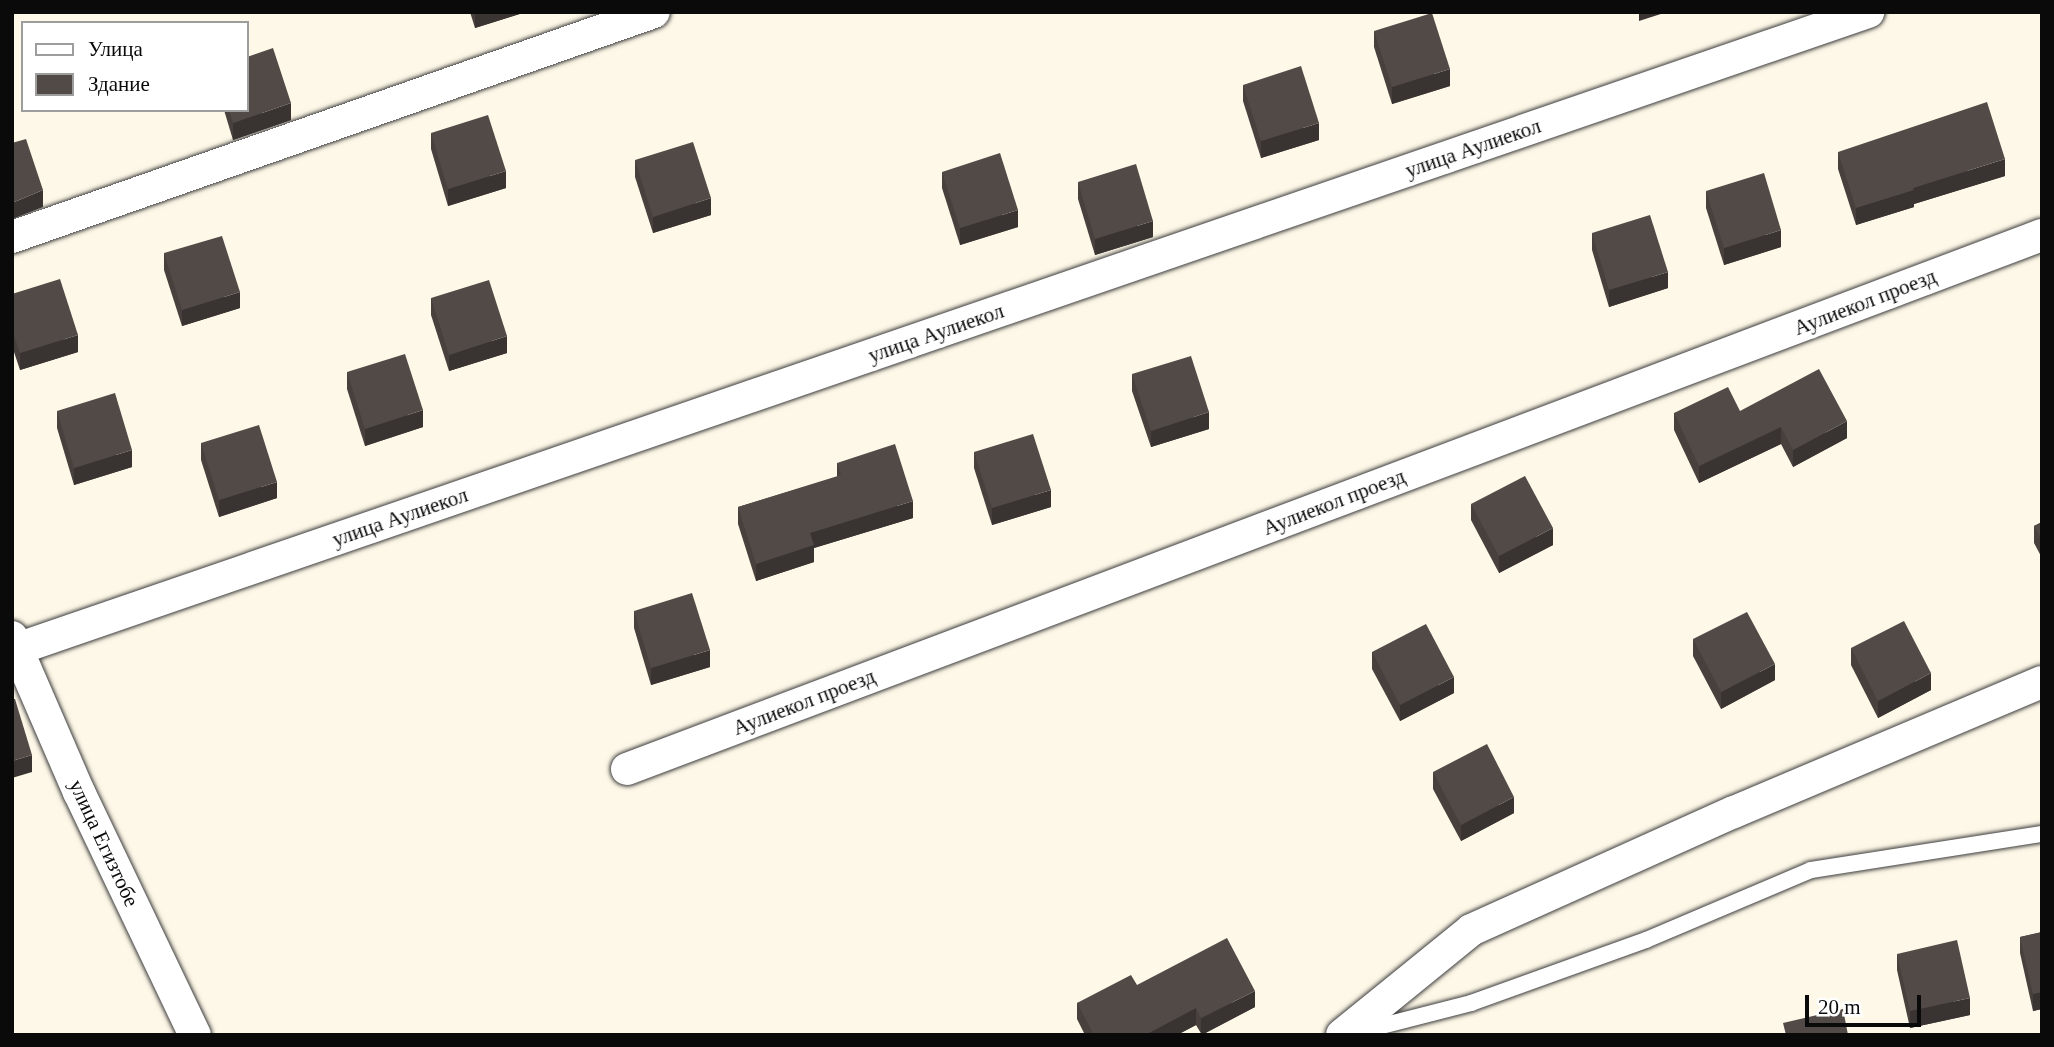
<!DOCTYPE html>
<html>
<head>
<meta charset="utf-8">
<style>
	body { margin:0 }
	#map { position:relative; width:2054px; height:1047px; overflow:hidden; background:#fef8e8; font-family:Georgia,serif }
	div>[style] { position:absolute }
	.roads { filter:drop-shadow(0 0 2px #3d3d3d) drop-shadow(0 0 2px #3d3d3d) }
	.service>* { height:16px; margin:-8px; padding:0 8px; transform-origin:8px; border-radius:8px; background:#fff }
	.minor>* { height:32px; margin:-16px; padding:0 16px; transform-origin:16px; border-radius:16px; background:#fff }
	.wall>* { inset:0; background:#47403d }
	.shaded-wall>* { inset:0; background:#393432 }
	.building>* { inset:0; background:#524a47 }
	span { translate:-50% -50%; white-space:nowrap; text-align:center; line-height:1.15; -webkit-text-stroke:7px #fff; paint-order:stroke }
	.street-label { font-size:21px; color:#0a0a0a }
	.frame { position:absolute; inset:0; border:14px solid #0a0a0a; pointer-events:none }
	.legend { position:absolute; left:21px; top:21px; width:228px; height:91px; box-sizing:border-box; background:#fff; border:2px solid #9d9d9d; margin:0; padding:9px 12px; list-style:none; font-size:21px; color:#0a0a0a }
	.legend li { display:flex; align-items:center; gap:14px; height:35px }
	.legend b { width:35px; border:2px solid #9d9d9d }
	.scale { position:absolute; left:1805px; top:995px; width:116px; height:32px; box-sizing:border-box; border:4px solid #0a0a0a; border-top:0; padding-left:9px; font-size:21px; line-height:24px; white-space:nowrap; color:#0a0a0a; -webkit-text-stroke:5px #fff; paint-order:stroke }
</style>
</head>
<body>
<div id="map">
	<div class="roads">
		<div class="service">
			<div style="left:1358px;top:1032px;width:117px;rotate:-14.4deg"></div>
			<div style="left:1471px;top:1003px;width:186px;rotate:-19.8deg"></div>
			<div style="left:1646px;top:940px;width:179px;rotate:-23deg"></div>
			<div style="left:1811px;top:870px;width:234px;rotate:-8.9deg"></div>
		</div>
		<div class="minor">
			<div style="left:12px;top:237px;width:680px;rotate:-19.31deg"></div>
			<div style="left:12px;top:637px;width:13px;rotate:67deg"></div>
			<div style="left:17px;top:649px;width:1958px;rotate:-18.99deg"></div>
			<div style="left:17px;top:649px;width:156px;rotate:66.6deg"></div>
			<div style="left:79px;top:792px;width:269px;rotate:64.5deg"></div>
			<div style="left:627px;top:769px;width:1512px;rotate:-20.68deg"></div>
			<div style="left:1342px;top:1035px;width:166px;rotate:-39.1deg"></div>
			<div style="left:1471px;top:930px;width:288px;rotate:-24.2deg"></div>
			<div style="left:1734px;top:812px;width:334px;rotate:-22.9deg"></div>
		</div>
	</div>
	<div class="wall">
		<div style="clip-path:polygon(470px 12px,526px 12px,475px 28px)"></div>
		<div style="clip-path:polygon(1374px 31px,1450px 86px,1392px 104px,1374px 47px)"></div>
		<div style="clip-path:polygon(1243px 85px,1319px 140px,1261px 158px,1243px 101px)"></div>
		<div style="clip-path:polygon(224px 110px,247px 110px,291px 120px,233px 140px)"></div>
		<div style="clip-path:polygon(431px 133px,506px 188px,448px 206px,431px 149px)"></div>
		<div style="clip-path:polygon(1838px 152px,2005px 176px,1914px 204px,1914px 207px,1856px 225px,1838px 169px)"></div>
		<div style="clip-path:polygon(635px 160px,711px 215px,653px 233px,635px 177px)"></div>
		<div style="clip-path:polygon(942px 172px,1018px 227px,960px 245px,942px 188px)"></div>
		<div style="clip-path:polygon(1078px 182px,1153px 237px,1095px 255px,1078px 199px)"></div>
		<div style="clip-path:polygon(1706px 191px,1781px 247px,1724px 265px,1706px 208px)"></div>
		<div style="clip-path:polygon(1592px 233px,1668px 288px,1609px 307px,1592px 250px)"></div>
		<div style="clip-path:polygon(164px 253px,240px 308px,182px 326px,164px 270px)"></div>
		<div style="clip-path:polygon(12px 294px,78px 352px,20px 370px,12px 346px)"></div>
		<div style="clip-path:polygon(431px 298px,507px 353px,449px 371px,431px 315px)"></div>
		<div style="clip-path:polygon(347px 372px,423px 427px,365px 446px,347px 389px)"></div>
		<div style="clip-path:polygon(1132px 374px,1209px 429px,1151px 447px,1132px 391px)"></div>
		<div style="clip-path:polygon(57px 411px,132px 467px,74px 485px,57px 428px)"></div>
		<div style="clip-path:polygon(1740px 411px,1847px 438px,1793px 467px,1781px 444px,1699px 483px,1674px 430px,1674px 413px)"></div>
		<div style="clip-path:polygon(201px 443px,277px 498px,219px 517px,201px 460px)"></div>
		<div style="clip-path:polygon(974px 452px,1051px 507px,992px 525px,974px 468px)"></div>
		<div style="clip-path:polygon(837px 463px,913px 518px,814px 548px,814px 562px,756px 581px,738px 524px,738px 507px,837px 477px)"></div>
		<div style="clip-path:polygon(1471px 504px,1553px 545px,1499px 573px,1471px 520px)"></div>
		<div style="clip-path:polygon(2042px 522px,2042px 558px,2034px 543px,2034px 526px)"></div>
		<div style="clip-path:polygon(634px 611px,710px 667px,651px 685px,634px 628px)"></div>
		<div style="clip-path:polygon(1693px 639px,1775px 680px,1721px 709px,1693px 656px)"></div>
		<div style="clip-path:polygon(1851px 648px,1931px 690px,1878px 718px,1851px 665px)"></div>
		<div style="clip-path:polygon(1372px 652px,1454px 693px,1400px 721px,1372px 669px)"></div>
		<div style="clip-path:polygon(1433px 772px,1514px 813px,1461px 841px,1433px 789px)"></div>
		<div style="clip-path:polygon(2042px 932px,2042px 1009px,2033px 1011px,2020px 953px,2020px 937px)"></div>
		<div style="clip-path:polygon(1897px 954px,1970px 1015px,1910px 1028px,1897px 970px)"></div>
		<div style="clip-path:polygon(1137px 985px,1255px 1007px,1202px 1035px,1196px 1025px,1177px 1035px,1085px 1035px,1077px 1019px,1077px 1003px)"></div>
	</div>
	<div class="shaded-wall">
		<div style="clip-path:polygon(475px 12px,526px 12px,475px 28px)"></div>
		<div style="clip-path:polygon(1639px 12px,1667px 12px,1639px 21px)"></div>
		<div style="clip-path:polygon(1450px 69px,1450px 86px,1392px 104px,1392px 87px)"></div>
		<div style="clip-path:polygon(291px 103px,291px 120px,233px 140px,233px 123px)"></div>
		<div style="clip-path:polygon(1319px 123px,1319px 140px,1261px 158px,1261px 141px)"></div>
		<div style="clip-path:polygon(2005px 159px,2005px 176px,1914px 204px,1914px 207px,1856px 225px,1856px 208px,1913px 188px)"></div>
		<div style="clip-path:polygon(506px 171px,506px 188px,448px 206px,448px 189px)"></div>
		<div style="clip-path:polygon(43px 190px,43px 207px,12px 219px,12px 203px)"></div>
		<div style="clip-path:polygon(711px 198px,711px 215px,653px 233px,653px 217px)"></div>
		<div style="clip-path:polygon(1018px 210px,1018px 227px,960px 245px,960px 228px)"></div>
		<div style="clip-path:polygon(1153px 221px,1153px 237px,1095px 255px,1095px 239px)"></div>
		<div style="clip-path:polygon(1781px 230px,1781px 247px,1724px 265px,1724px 248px)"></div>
		<div style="clip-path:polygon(1668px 272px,1668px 288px,1609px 307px,1609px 290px)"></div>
		<div style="clip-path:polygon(240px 292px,240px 308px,182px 326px,182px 310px)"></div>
		<div style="clip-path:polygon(78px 335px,78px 352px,20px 370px,20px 353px)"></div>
		<div style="clip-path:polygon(507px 336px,507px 353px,449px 371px,449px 355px)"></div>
		<div style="clip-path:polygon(423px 410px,423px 427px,365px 446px,365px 429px)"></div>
		<div style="clip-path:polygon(1209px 412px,1209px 429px,1151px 447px,1151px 431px)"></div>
		<div style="clip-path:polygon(1847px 421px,1847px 438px,1793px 467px,1793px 450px)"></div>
		<div style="clip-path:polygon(1781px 427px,1781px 444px,1699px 483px,1699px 466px)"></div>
		<div style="clip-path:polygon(132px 450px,132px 467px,74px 485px,74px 468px)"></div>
		<div style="clip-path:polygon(277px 482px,277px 498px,219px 517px,219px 500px)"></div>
		<div style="clip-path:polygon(1051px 490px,1051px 507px,992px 525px,992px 508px)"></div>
		<div style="clip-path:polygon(913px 501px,913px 518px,814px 548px,814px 562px,756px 581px,756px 564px,810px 533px)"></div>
		<div style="clip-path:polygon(1553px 528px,1553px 545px,1499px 573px,1499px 556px)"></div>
		<div style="clip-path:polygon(710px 650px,710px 667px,651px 685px,651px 668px)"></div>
		<div style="clip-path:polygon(1775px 664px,1775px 680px,1721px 709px,1721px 692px)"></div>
		<div style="clip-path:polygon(1931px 673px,1931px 690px,1878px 718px,1878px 701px)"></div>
		<div style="clip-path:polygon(1454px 677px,1454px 693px,1400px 721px,1400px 705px)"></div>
		<div style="clip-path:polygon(32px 755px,32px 772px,12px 778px,12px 761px)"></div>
		<div style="clip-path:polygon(1514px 797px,1514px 813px,1461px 841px,1461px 825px)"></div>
		<div style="clip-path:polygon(1255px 991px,1255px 1007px,1201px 1035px,1201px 1018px)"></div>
		<div style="clip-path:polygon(2042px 992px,2042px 1009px,2033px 1011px,2033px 994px)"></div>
		<div style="clip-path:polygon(1970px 998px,1970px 1015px,1910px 1028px,1910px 1011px)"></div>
		<div style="clip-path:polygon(1196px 1008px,1196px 1025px,1177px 1035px,1145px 1035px)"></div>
	</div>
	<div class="building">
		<div style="clip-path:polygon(1432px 13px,1450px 69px,1392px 87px,1374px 31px)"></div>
		<div style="clip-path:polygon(273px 48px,291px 103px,233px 123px,229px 110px,247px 110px,247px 57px)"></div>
		<div style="clip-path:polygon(1301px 66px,1319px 123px,1261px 141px,1243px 85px)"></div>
		<div style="clip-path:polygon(1987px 102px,2005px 159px,1913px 188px,1914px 190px,1856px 208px,1838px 152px)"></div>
		<div style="clip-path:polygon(488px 115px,506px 171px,448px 189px,431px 133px)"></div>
		<div style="clip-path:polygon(26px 139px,43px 190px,12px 203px,12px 143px)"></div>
		<div style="clip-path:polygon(693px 142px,711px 198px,653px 217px,635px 160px)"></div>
		<div style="clip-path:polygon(1000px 153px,1018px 210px,960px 228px,942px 172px)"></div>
		<div style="clip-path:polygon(1136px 164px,1153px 221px,1095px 239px,1078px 182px)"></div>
		<div style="clip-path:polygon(1764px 173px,1781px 230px,1724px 248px,1706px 191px)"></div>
		<div style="clip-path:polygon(1650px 215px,1668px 272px,1609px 290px,1592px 233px)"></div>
		<div style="clip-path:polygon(222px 236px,240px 292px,182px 310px,164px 253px)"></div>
		<div style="clip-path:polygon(60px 279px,78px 335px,20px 353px,12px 330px,12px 294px)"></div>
		<div style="clip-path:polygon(489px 280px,507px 336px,449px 355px,431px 298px)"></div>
		<div style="clip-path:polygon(405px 354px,423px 410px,365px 429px,347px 372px)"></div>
		<div style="clip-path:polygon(1191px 356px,1209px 412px,1151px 431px,1132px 374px)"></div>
		<div style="clip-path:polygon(1819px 369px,1847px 421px,1793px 450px,1781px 427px,1699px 466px,1674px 413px,1728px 387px,1740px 411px)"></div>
		<div style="clip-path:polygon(115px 393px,132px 450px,74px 468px,57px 411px)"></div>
		<div style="clip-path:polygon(259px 425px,277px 482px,219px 500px,201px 443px)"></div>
		<div style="clip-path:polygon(1033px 434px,1051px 490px,992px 508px,974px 452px)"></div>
		<div style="clip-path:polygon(895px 444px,913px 501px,810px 533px,814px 545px,756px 564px,738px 507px,841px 475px,837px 463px)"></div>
		<div style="clip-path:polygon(1525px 476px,1553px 528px,1499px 556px,1471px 504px)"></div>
		<div style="clip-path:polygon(2042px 522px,2042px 541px,2034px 526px)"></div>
		<div style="clip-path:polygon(692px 593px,710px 650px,651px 668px,634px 611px)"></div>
		<div style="clip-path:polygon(1747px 612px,1775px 664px,1721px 692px,1693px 639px)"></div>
		<div style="clip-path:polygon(1904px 621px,1931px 673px,1878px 701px,1851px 648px)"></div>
		<div style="clip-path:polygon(1426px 624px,1454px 677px,1400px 705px,1372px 652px)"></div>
		<div style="clip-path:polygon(12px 699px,15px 699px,32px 755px,12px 761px)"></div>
		<div style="clip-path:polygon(1487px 744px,1514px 797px,1461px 825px,1433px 772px)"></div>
		<div style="clip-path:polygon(2042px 932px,2042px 992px,2033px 994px,2020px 937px)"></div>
		<div style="clip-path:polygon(1227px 938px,1255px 991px,1201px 1018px,1196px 1008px,1145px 1035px,1094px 1035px,1077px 1003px,1131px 975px,1137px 985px)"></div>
		<div style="clip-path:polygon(1957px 940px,1970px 998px,1910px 1011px,1897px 954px)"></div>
		<div style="clip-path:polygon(1843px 1009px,1848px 1035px,1786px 1035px,1783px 1023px)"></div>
	</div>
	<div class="street-label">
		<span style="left:1473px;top:148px;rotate:-19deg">улица Аулиекол</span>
		<span style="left:1865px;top:302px;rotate:-21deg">Аулиекол проезд</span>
		<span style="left:936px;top:333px;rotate:-19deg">улица Аулиекол</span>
		<span style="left:1334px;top:502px;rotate:-21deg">Аулиекол проезд</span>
		<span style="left:400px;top:517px;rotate:-19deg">улица Аулиекол</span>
		<span style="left:804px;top:702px;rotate:-21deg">Аулиекол проезд</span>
		<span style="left:104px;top:843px;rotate:65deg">улица Егизтобе</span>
	</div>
	<div class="frame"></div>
	<ul class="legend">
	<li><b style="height:9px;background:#fff"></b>Улица</li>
	<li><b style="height:19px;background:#524a47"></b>Здание</li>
	</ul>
	<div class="scale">20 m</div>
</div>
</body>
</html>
